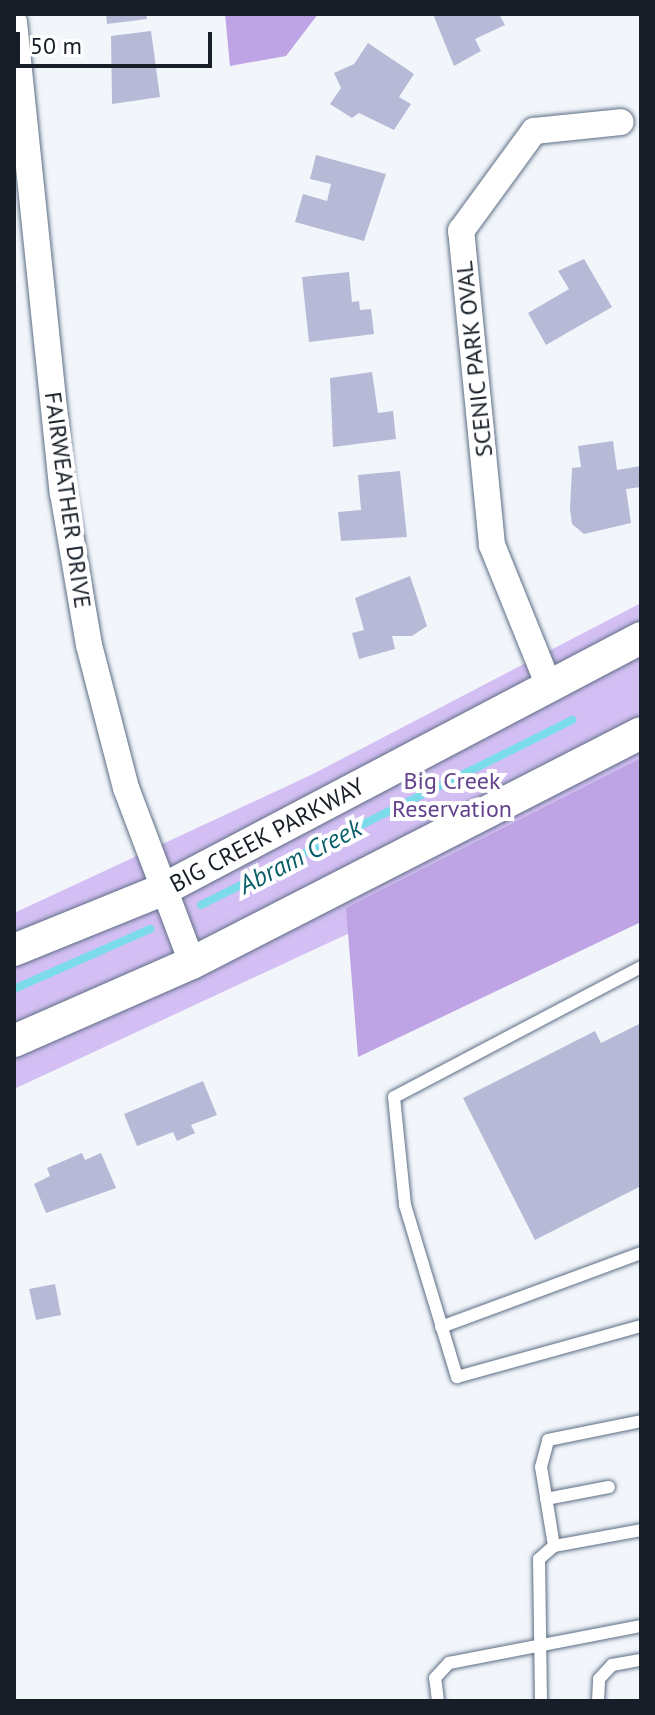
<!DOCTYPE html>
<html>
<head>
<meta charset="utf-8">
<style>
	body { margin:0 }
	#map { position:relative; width:655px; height:1715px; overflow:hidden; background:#f2f6fb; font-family:"PT Sans",sans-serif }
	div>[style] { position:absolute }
	.green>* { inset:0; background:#d3bff3 }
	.forest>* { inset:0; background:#bea4e4 }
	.stream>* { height:8px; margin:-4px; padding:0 4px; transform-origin:4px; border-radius:4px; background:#7bdbe9 }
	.building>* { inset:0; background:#b6bad7 }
	.roads { filter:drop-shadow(0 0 2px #5d6e84) drop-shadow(0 0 2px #5d6e84) }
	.service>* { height:12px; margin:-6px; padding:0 6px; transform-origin:6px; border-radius:6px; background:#fff }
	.minor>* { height:26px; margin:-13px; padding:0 13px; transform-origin:13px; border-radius:13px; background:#fff }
	.tertiary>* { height:32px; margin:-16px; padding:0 16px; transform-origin:16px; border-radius:16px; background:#fff }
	span { translate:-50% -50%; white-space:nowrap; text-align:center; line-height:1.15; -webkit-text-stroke:8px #fff; paint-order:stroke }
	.street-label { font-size:24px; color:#171e27 }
	.park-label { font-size:24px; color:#63428d }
	.water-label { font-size:26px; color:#085e68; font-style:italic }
	.frame { position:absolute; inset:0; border:16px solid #171e27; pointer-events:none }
	.scale { position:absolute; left:16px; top:32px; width:196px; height:36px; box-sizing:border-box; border:4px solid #171e27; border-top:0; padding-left:10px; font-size:24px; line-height:28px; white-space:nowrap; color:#171e27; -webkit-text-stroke:6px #fff; paint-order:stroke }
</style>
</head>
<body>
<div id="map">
	<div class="green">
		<div style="clip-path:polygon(641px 603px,641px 786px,481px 872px,14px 1089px,14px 913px,313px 774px)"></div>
	</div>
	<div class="forest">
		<div style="clip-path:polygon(225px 14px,318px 14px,286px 56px,230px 66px)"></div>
		<div style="clip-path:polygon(641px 758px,641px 922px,358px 1057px,346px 908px)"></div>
	</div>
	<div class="stream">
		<div style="left:201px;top:905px;width:415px;rotate:-26.5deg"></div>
		<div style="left:14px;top:989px;width:149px;rotate:-23.8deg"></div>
	</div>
	<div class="building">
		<div style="clip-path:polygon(106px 14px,146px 14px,147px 19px,107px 24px)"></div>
		<div style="clip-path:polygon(433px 14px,499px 14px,505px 25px,475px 39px,481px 51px,454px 66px)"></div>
		<div style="clip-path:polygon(151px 31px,160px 97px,112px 104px,111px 36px)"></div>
		<div style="clip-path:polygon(368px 43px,414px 74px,399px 97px,411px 104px,394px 130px,359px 113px,352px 118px,330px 104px,341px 88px,334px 73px,354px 64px)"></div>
		<div style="clip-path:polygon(316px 155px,386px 174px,364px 241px,295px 222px,303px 194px,327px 201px,331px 184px,310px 179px)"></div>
		<div style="clip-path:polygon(584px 259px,612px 307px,546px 345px,528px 313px,569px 289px,558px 271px)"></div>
		<div style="clip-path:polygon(349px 272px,352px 302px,359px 301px,360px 310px,371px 309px,374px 334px,309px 342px,302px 277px)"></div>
		<div style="clip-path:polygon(372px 372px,378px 413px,393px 411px,396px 439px,333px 447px,330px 378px)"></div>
		<div style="clip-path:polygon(613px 441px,617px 470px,641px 466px,641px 487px,626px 489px,631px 523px,584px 534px,572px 524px,570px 509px,572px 468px,581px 467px,578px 446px)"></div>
		<div style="clip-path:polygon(400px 471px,407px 537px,341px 541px,338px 512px,361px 510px,358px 475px)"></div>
		<div style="clip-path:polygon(410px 576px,427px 626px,412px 636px,392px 636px,395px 649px,359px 659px,352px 633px,364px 630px,355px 598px)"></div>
		<div style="clip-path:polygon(641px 1023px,641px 1186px,535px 1240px,463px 1098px,595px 1031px,601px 1043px)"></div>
		<div style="clip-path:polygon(203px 1081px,217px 1115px,191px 1125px,195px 1133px,177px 1141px,173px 1132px,137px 1146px,124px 1114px)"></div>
		<div style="clip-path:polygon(82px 1153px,85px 1160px,101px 1153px,116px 1188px,46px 1213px,34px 1184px,50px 1176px,47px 1168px)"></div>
		<div style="clip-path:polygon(55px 1284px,61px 1315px,36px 1320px,29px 1289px)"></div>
	</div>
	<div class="roads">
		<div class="service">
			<div style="left:641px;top:967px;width:279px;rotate:152.2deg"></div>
			<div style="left:394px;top:1097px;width:109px;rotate:84.2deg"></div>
			<div style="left:405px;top:1205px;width:180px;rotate:73.2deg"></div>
			<div style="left:457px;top:1377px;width:191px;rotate:-15.5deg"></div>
			<div style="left:441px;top:1327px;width:213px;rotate:-20.3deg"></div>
			<div style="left:546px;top:1499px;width:64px;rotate:-10.8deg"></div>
			<div style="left:554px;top:1546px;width:80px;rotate:-99.3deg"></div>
			<div style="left:541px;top:1467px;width:28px;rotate:-75deg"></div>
			<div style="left:548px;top:1440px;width:95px;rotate:-11.5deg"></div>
			<div style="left:438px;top:1701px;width:23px;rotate:-97deg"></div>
			<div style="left:435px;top:1678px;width:21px;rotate:-47deg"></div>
			<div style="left:449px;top:1663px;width:196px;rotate:-10.9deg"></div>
			<div style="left:541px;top:1701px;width:142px;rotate:-90.8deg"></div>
			<div style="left:539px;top:1559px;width:20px;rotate:-41deg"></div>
			<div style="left:554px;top:1546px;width:88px;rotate:-10.4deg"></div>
			<div style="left:598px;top:1701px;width:22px;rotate:-87deg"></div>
			<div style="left:599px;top:1679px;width:19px;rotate:-47deg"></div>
			<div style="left:612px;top:1665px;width:29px;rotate:-10deg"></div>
		</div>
		<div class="minor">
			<div style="left:14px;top:22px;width:474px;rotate:84.1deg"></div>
			<div style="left:63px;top:493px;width:154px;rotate:80.3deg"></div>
			<div style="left:89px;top:645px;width:148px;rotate:75.5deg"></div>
			<div style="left:126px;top:788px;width:187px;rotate:69.3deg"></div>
			<div style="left:549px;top:686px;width:152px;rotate:-112deg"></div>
			<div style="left:492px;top:545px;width:316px;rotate:-95.6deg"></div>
			<div style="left:461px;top:231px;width:124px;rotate:-53.9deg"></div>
			<div style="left:534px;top:131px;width:87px;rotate:-5.9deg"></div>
		</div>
		<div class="tertiary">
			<div style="left:14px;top:950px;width:160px;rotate:-22.1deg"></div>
			<div style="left:162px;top:890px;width:541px;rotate:-27.75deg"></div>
			<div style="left:14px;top:1041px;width:194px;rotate:-23.7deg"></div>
			<div style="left:192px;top:963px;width:504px;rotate:-27.12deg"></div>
		</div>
	</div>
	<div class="street-label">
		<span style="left:474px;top:359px;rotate:-96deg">SCENIC PARK OVAL</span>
		<span style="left:68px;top:500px;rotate:82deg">FAIRWEATHER DRIVE</span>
		<span style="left:267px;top:835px;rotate:-28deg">BIG CREEK PARKWAY</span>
	</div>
	<div class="park-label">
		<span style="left:452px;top:795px">Big Creek<br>Reservation</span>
	</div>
	<div class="water-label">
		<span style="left:300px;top:856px;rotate:-27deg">Abram Creek</span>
	</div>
	<div class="frame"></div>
	<div class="scale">50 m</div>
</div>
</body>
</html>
